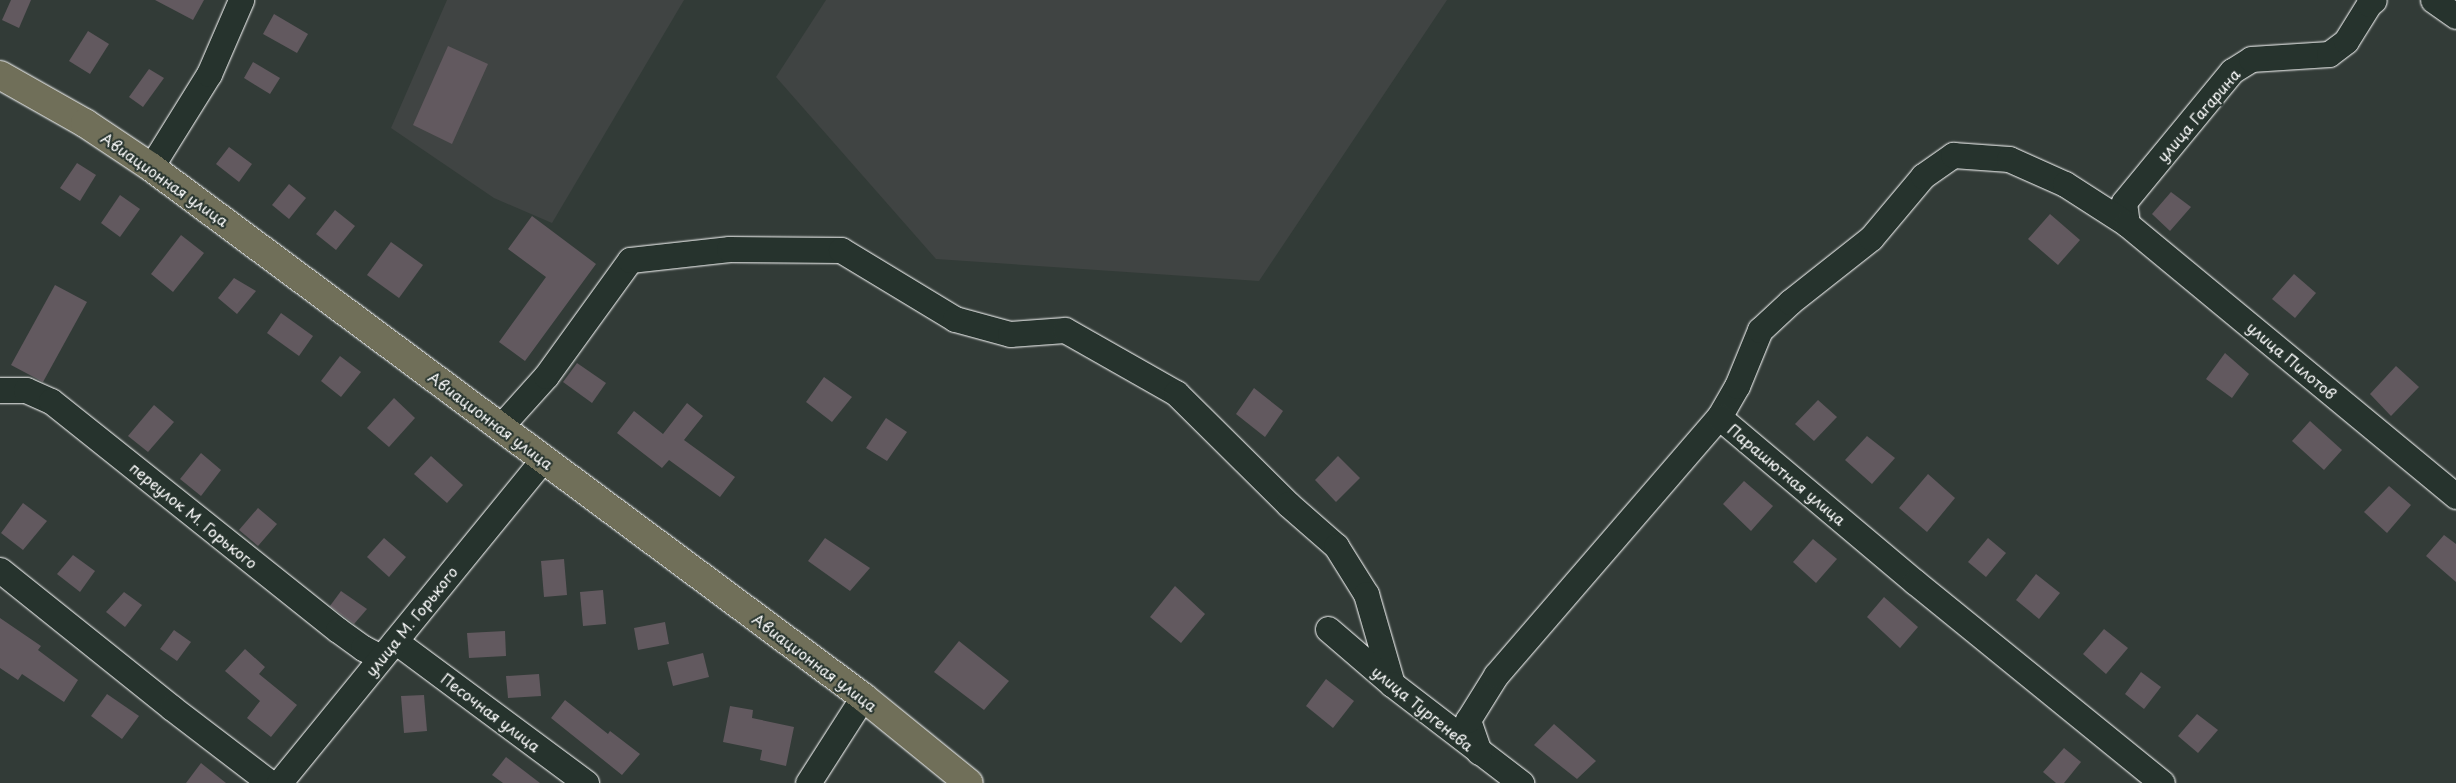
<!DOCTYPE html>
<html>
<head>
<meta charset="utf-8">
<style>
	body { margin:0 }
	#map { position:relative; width:2456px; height:783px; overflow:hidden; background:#323b37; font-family:"Playpen Sans",sans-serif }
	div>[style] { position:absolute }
	.built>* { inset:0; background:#404443 }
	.building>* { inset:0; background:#62595f }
	.roads { filter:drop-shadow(0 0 1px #fff) drop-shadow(0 0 1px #fff) }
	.minor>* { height:25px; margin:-12.5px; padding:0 12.5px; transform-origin:12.5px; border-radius:12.5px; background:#26332d }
	.major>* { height:28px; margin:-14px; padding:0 14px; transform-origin:14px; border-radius:14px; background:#706f59 }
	span { translate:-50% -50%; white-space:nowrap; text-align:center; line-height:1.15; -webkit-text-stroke:4px #26332d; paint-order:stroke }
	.street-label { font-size:15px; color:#fff }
</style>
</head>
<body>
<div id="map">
	<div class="built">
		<div style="clip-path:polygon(447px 0,684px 0,552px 223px,494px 198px,391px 128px)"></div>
		<div style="clip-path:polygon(826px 0,1447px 0,1259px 281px,936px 259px,776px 77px)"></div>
	</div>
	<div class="building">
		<div style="clip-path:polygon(11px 0,31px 0,19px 28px,2px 20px)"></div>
		<div style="clip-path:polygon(155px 0,204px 0,193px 20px)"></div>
		<div style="clip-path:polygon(274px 14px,308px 34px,297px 53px,263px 34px)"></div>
		<div style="clip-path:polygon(88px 31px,109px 44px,90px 74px,69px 61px)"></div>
		<div style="clip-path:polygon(448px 46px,488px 64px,452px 144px,413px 125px)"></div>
		<div style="clip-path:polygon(253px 62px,280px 78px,270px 94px,244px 78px)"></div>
		<div style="clip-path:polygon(149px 69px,164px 78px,143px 107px,129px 97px)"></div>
		<div style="clip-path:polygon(229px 147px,252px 164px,239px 182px,216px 164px)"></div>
		<div style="clip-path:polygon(77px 163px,96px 175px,80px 201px,60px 188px)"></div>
		<div style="clip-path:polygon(289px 184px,306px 198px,289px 219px,272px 205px)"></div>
		<div style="clip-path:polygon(2171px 192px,2191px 207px,2170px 231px,2152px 214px)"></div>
		<div style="clip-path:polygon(120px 195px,140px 209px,120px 237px,101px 223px)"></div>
		<div style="clip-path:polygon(335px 210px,355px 226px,336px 250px,316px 234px)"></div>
		<div style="clip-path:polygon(2050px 214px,2080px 240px,2058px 265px,2028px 239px)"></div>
		<div style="clip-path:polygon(532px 216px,596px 264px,525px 361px,499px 342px,546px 277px,508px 249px)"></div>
		<div style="clip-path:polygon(181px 235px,204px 253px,173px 292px,151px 274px)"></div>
		<div style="clip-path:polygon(391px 242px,423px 265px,399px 298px,367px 275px)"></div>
		<div style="clip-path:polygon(2294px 274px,2316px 293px,2295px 318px,2272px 299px)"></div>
		<div style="clip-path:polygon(234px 278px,256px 291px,237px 314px,218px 298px)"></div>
		<div style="clip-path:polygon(55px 285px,87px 302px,43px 382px,11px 365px)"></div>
		<div style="clip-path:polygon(281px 313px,313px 336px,299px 356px,267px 333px)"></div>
		<div style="clip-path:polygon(2225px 353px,2249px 374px,2232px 398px,2206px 379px)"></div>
		<div style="clip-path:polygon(340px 356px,361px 372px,341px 397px,321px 381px)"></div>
		<div style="clip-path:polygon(577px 363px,606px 383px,592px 403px,563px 382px)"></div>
		<div style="clip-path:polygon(2396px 366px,2419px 387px,2391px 416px,2370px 394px)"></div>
		<div style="clip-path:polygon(824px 377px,852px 397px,832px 422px,806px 402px)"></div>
		<div style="clip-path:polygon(1254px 388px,1283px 411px,1265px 437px,1236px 414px)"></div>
		<div style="clip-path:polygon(394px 398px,415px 418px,389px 447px,367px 428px)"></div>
		<div style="clip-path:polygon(1818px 400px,1837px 417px,1814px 441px,1795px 424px)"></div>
		<div style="clip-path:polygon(687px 403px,703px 416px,684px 440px,735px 477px,720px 497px,669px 460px,662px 468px,617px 433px,634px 411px,663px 434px)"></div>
		<div style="clip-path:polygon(154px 405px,174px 422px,148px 452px,128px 436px)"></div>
		<div style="clip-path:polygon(886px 418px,907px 432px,887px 461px,866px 448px)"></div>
		<div style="clip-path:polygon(2310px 421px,2342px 450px,2324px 470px,2292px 441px)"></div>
		<div style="clip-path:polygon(1867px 436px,1895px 458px,1872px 484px,1845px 460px)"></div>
		<div style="clip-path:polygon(201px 453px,221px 470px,201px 496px,180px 479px)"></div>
		<div style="clip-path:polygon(431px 456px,463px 485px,447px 503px,414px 474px)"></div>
		<div style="clip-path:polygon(1338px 456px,1360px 478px,1336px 502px,1315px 480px)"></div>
		<div style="clip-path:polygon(1928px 474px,1955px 498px,1927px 532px,1899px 508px)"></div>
		<div style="clip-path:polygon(1744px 481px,1773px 506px,1751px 531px,1723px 504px)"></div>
		<div style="clip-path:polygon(2389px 486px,2411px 505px,2387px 533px,2364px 512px)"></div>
		<div style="clip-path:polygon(23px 503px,47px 521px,23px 550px,1px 533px)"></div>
		<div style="clip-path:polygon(258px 508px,277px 524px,258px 546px,239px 530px)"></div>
		<div style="clip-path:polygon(2444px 535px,2456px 544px,2456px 582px,2426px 556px)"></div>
		<div style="clip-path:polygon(384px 538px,406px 557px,389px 577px,367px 557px)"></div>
		<div style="clip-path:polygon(825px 538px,870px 568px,850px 591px,808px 561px)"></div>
		<div style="clip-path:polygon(1988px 538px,2006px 553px,1986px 577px,1968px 562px)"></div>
		<div style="clip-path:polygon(1813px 539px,1837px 559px,1816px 583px,1793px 562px)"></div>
		<div style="clip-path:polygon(73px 555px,95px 571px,80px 592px,57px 574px)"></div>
		<div style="clip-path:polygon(564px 559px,567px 595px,544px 597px,541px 561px)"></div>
		<div style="clip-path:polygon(2036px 574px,2060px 593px,2039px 619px,2016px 600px)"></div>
		<div style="clip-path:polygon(1175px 586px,1205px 614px,1181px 643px,1150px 617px)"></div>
		<div style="clip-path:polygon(603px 590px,606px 624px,583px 626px,580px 592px)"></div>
		<div style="clip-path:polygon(341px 591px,367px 609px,354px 624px,330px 606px)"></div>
		<div style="clip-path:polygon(124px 592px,142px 605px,125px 627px,106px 612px)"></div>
		<div style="clip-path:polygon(1884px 597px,1918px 627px,1900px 648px,1867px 617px)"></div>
		<div style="clip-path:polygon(0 618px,41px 646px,38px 650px,78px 680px,64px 702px,22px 674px,18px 680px,0 668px)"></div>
		<div style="clip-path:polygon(665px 622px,669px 644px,638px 650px,634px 628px)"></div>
		<div style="clip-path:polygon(2104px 629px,2128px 648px,2106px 674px,2083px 654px)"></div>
		<div style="clip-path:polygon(174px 630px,191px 642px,177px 661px,160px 649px)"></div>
		<div style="clip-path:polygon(505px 631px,506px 656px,469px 658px,467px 633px)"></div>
		<div style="clip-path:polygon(959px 641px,1009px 681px,984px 710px,934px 672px)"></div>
		<div style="clip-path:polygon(245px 649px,265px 667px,259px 674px,297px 705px,271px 737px,247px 718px,260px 701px,225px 671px)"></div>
		<div style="clip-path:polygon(703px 653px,709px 677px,673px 686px,667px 662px)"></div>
		<div style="clip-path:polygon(2141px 672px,2161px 687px,2144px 709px,2125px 694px)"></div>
		<div style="clip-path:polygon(539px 674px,541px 696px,508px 698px,506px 676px)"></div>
		<div style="clip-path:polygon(1326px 679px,1354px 701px,1333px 728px,1306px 706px)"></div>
		<div style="clip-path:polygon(107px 694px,139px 716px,122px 739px,91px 716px)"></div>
		<div style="clip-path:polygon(424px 695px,427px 731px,404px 733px,401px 696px)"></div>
		<div style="clip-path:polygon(565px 700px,608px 734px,610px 731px,640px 754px,622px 775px,551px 718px)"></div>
		<div style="clip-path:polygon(730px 706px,753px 710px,752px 718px,794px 727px,786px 766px,760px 760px,762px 750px,723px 742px)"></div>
		<div style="clip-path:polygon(2197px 714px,2218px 730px,2198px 753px,2178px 736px)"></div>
		<div style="clip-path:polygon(1554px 724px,1596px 761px,1577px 779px,1534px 745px)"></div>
		<div style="clip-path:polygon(2064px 748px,2081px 762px,2064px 783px,2056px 783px,2043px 772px)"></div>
		<div style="clip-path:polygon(506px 757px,540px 783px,503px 783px,492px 775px)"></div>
		<div style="clip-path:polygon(201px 763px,226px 783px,186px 783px)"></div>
	</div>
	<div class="roads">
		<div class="minor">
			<div style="left:2433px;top:0;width:28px;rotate:35deg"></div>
			<div style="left:151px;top:167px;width:110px;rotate:-58.1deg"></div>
			<div style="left:209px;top:74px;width:81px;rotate:-66.6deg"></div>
			<div style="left:2127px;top:224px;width:22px;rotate:-98deg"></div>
			<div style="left:2124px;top:202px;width:170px;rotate:-50.5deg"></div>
			<div style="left:2232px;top:71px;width:22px;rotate:-32deg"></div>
			<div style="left:2251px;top:59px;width:78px;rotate:-3.7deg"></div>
			<div style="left:2329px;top:54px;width:21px;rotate:-37deg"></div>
			<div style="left:2346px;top:41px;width:44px;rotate:-58.1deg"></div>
			<div style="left:2369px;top:4px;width:6px;rotate:-39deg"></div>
			<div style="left:0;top:390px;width:26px"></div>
			<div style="left:26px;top:390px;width:27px;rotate:24deg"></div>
			<div style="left:51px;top:401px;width:367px;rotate:38.6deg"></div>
			<div style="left:338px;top:630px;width:31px;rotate:36deg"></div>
			<div style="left:363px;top:648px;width:20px;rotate:27deg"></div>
			<div style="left:1719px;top:417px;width:36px;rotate:-60deg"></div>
			<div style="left:1737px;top:386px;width:61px;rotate:-67.7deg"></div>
			<div style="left:1760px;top:330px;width:41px;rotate:-43deg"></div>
			<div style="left:1790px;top:302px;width:103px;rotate:-38.3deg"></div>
			<div style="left:1871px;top:238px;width:81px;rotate:-50deg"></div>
			<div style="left:1923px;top:176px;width:37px;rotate:-35deg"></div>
			<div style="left:1953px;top:155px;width:56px;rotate:4.1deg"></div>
			<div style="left:2009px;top:159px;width:61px;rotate:24.1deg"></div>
			<div style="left:2065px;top:184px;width:74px;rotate:32.8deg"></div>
			<div style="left:2127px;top:224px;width:427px;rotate:39.6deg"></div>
			<div style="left:501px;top:426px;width:67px;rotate:-48deg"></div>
			<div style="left:546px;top:376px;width:143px;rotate:-54.1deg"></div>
			<div style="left:630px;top:260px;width:100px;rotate:-6.3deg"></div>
			<div style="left:729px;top:249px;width:112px;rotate:0.5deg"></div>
			<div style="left:841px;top:250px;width:133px;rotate:31.2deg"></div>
			<div style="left:955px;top:319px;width:57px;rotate:15.3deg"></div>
			<div style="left:1010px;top:334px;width:55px;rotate:-4.2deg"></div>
			<div style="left:1065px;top:330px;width:128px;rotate:29.6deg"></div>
			<div style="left:1176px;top:393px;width:158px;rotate:44.7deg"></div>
			<div style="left:1288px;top:504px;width:64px;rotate:41.2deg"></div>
			<div style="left:1336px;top:546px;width:57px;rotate:58deg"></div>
			<div style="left:1366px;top:594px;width:94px;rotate:73.9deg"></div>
			<div style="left:0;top:570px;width:221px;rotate:38.7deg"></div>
			<div style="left:172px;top:708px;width:123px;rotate:37.4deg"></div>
			<div style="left:1328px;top:629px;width:84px;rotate:40.7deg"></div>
			<div style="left:1392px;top:684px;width:163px;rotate:37.5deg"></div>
			<div style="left:395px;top:641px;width:238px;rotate:36.6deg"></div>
			<div style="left:1479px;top:752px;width:34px;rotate:-109deg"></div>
			<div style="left:1468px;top:720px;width:53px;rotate:-58.1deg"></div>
			<div style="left:1496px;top:675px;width:341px;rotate:-49.2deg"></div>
			<div style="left:1719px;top:417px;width:256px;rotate:40.1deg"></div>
			<div style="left:1915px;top:582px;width:318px;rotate:39.1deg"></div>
			<div style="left:279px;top:783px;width:418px;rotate:-50.8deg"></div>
			<div style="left:808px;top:783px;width:102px;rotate:-57.4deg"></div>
		</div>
		<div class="major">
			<div style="left:0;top:75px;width:98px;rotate:29.5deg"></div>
			<div style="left:85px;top:123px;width:79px;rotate:33.7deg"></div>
			<div style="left:151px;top:167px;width:888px;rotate:36.66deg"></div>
			<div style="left:863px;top:697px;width:136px;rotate:39.1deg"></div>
		</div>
	</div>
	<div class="street-label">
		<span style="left:2198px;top:115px;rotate:-49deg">улица Гагарина</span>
		<span style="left:165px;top:179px;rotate:35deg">Авиационная улица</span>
		<span style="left:2292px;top:360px;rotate:40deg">улица Пилотов</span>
		<span style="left:491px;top:420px;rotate:37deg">Авиационная улица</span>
		<span style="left:1787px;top:474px;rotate:40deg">Парашютная улица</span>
		<span style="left:194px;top:515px;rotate:39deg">переулок М. Горького</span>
		<span style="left:411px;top:621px;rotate:-51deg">улица М. Горького</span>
		<span style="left:815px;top:662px;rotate:37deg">Авиационная улица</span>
		<span style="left:1423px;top:708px;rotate:39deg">улица Тургенева</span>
		<span style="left:491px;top:712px;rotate:37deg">Песочная улица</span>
	</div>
</div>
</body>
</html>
